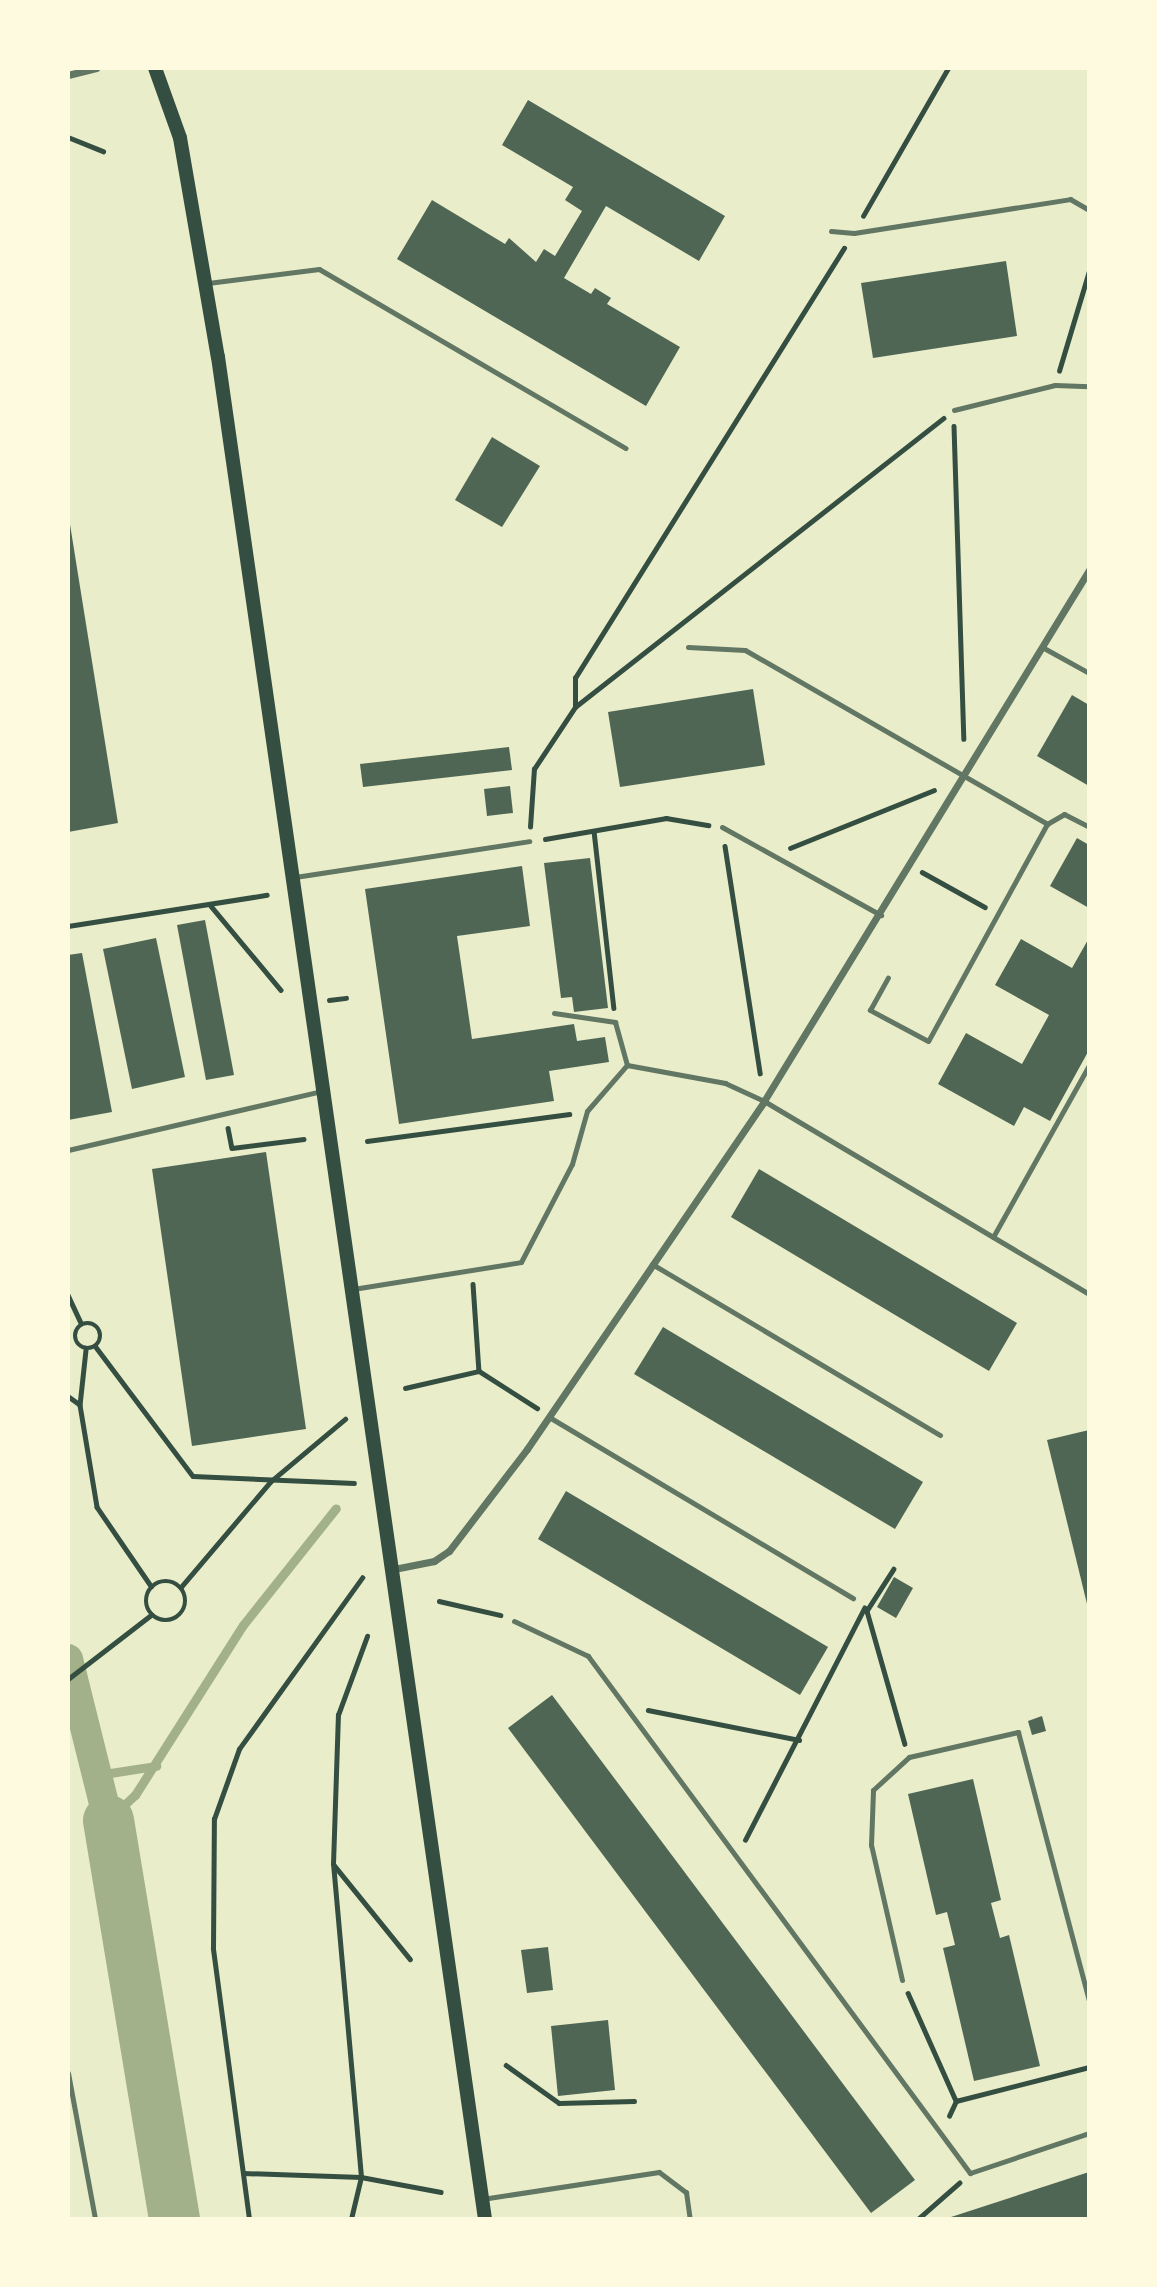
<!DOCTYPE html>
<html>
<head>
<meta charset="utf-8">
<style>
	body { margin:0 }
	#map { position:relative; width:1157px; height:2287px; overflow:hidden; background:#e9edc9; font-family:Montserrat,sans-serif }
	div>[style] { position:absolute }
	.stream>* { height:9px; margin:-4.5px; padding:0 4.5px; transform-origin:4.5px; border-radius:4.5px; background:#a3b18a }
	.canal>* { height:30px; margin:-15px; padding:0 15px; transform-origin:15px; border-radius:15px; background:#a3b18a }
	.river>* { height:51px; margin:-25.5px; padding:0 25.5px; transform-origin:25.5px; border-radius:25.5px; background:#a3b18a }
	.building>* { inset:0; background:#4f6655 }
	.path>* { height:4.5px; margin:-2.25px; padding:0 2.25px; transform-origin:2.25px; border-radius:2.25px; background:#344e41 }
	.path>.ring { margin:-2.25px; padding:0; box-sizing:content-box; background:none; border:4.5px solid #344e41; border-radius:50% }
	.service>* { height:5px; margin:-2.5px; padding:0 2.5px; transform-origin:2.5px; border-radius:2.5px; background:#617663 }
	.minor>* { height:7px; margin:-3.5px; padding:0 3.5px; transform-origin:3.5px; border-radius:3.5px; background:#617663 }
	.secondary>* { height:14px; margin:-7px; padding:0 7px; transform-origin:7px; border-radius:7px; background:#344e41 }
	span { translate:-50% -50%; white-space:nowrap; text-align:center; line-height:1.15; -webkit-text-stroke:7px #fefae0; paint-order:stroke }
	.frame { position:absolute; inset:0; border:70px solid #fefae0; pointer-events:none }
</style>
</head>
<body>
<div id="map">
	<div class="stream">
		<div style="left:97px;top:1775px;width:60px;rotate:-8.7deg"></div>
		<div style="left:108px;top:1820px;width:37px;rotate:-43deg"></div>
		<div style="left:135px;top:1795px;width:201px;rotate:-57.6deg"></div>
		<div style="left:243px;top:1625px;width:149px;rotate:-51.5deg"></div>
	</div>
	<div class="canal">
		<div style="left:68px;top:1659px;width:166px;rotate:76deg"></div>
	</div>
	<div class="river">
		<div style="left:108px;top:1820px;width:404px;rotate:80.6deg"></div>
	</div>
	<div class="building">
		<div style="clip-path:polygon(528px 100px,725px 216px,699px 261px,606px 206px,564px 278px,591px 294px,595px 288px,611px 298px,607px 304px,680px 347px,646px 406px,397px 259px,432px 200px,505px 244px,509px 238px,536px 262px,544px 249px,555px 256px,582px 211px,565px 200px,573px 187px,502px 145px)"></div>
		<div style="clip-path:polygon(1006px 261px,1017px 336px,873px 358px,861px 283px)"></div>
		<div style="clip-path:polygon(492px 437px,540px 466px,502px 527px,455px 500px)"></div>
		<div style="clip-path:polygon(68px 512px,118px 823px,68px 832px)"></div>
		<div style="clip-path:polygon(753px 689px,765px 765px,620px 787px,608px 712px)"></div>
		<div style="clip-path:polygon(1072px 695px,1089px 705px,1089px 786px,1037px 756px)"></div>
		<div style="clip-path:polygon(509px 747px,512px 770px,363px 787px,360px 764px)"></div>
		<div style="clip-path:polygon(510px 786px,513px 813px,487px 816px,484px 789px)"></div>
		<div style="clip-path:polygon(1077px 838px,1089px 845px,1089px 908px,1050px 886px)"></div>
		<div style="clip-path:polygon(590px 858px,608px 1008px,574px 1012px,572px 997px,561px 998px,544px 863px)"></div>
		<div style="clip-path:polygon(522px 866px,530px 926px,457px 936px,472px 1039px,574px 1024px,577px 1041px,605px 1037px,609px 1062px,549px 1071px,554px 1101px,399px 1124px,365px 889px)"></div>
		<div style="clip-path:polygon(205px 920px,234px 1075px,206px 1080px,177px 925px)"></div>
		<div style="clip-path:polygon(156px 938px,185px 1077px,132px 1089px,103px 949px)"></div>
		<div style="clip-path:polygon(1089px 938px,1089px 1050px,1050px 1121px,1024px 1107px,1014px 1126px,938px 1084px,966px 1033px,1022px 1064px,1049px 1015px,995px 985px,1021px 939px,1072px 968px)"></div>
		<div style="clip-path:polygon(82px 953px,112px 1112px,68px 1120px,68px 955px)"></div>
		<div style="clip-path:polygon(266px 1152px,306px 1429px,192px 1446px,152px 1169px)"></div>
		<div style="clip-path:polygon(759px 1169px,1017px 1323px,989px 1371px,731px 1217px)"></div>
		<div style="clip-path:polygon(663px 1327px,923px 1482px,895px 1529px,634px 1374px)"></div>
		<div style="clip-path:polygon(1089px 1430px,1089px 1607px,1088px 1608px,1047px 1440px)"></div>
		<div style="clip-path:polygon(566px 1491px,828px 1647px,800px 1695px,538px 1539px)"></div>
		<div style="clip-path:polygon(894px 1577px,913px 1588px,896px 1618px,877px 1607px)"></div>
		<div style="clip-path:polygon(552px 1695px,915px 2180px,871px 2213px,508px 1728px)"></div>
		<div style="clip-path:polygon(1042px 1716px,1046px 1731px,1032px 1735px,1028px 1721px)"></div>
		<div style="clip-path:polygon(973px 1779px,1001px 1900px,991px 1903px,1000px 1938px,1009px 1935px,1040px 2066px,974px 2081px,943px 1948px,955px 1945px,947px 1912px,936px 1915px,908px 1794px)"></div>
		<div style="clip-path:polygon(548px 1947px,553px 1990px,527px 1993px,521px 1950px)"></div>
		<div style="clip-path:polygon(608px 2020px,615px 2090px,558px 2096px,551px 2026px)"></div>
		<div style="clip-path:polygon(1089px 2172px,1089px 2219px,948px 2219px,948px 2218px)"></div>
	</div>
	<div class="path">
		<div style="left:68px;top:137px;width:38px;rotate:22deg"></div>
		<div style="left:863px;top:216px;width:171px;rotate:-60.1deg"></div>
		<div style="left:1059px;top:371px;width:104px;rotate:-73.3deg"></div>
		<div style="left:954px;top:426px;width:313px;rotate:88.2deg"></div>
		<div style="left:575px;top:707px;width:29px;rotate:-90deg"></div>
		<div style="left:575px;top:678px;width:507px;rotate:-57.97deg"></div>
		<div style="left:530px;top:827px;width:58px;rotate:-86.1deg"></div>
		<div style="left:534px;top:769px;width:74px;rotate:-56.5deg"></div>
		<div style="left:575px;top:707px;width:468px;rotate:-38.1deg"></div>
		<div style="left:594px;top:831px;width:178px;rotate:83.6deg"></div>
		<div style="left:545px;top:839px;width:123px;rotate:-9.8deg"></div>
		<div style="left:666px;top:818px;width:43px;rotate:9.5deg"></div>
		<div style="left:725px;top:846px;width:230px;rotate:81.2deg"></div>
		<div style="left:790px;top:848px;width:155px;rotate:-21.9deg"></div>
		<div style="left:922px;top:872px;width:72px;rotate:29.1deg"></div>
		<div style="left:211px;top:906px;width:109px;rotate:50.2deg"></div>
		<div style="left:68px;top:926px;width:201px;rotate:-8.9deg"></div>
		<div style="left:329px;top:1000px;width:17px;rotate:-7deg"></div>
		<div style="left:228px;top:1128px;width:20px;rotate:79deg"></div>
		<div style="left:232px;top:1148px;width:72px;rotate:-7.2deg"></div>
		<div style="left:367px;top:1141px;width:204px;rotate:-7.6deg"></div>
		<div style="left:473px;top:1284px;width:87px;rotate:86.1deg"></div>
		<div style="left:479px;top:1371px;width:69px;rotate:32.5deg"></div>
		<div style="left:68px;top:1295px;width:31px;rotate:65deg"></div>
		<div class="ring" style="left:75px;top:1323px;width:21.5px;height:21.5px"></div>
		<div style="left:96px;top:1347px;width:161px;rotate:53.1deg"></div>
		<div style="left:193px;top:1476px;width:161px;rotate:2.5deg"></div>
		<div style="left:86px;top:1350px;width:55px;rotate:96.2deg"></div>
		<div style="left:80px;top:1405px;width:103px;rotate:80.5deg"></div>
		<div style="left:97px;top:1507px;width:96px;rotate:55.6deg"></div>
		<div style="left:405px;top:1388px;width:76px;rotate:-12.9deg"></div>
		<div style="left:68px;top:1396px;width:14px;rotate:36deg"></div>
		<div style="left:894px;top:1569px;width:50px;rotate:122.7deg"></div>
		<div style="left:867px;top:1611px;width:138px;rotate:74.1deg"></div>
		<div class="ring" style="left:146px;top:1581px;width:35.5px;height:35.5px"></div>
		<div style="left:181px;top:1587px;width:138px;rotate:-49.7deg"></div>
		<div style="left:270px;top:1482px;width:98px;rotate:-40deg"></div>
		<div style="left:439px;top:1601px;width:63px;rotate:12.9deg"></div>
		<div style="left:68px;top:1679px;width:105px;rotate:-37.6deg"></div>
		<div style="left:648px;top:1710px;width:154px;rotate:11.2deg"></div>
		<div style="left:745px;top:1840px;width:261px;rotate:-62.8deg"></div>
		<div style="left:334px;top:1865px;width:121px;rotate:51deg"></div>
		<div style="left:908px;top:1993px;width:118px;rotate:66deg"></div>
		<div style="left:956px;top:2101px;width:137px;rotate:-14.3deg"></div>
		<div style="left:506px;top:2065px;width:65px;rotate:35.6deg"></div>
		<div style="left:559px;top:2103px;width:75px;rotate:-1.5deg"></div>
		<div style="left:949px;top:2116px;width:17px;rotate:-65deg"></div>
		<div style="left:243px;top:2173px;width:118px;rotate:1.9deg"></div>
		<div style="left:361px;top:2177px;width:81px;rotate:10.6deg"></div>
		<div style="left:249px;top:2219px;width:273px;rotate:-97.6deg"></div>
		<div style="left:213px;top:1948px;width:129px;rotate:-89.6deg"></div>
		<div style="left:214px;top:1819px;width:74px;rotate:-70.3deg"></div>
		<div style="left:239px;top:1749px;width:211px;rotate:-54.3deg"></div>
		<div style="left:351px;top:2219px;width:43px;rotate:-76.6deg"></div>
		<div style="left:361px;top:2177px;width:314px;rotate:-95.1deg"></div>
		<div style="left:333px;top:1864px;width:149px;rotate:-88.1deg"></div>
		<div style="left:338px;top:1715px;width:84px;rotate:-69.8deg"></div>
		<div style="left:918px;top:2219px;width:55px;rotate:-41.3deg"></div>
	</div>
	<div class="service">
		<div style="left:831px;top:231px;width:23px;rotate:5deg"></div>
		<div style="left:854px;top:233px;width:219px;rotate:-8.9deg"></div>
		<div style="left:1070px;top:199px;width:22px;rotate:30deg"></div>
		<div style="left:208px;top:283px;width:112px;rotate:-7.2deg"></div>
		<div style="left:319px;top:269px;width:355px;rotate:30.3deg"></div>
		<div style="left:954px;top:410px;width:104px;rotate:-13.9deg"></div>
		<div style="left:1055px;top:385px;width:34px;rotate:2deg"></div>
		<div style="left:688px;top:647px;width:57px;rotate:3deg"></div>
		<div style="left:745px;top:650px;width:349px;rotate:29.9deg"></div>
		<div style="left:1047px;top:824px;width:247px;rotate:118.7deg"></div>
		<div style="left:928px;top:1041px;width:66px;rotate:-151.9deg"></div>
		<div style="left:870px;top:1010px;width:37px;rotate:-61deg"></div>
		<div style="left:1042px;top:647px;width:54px;rotate:29deg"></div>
		<div style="left:1047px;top:824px;width:20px;rotate:-30deg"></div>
		<div style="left:1064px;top:814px;width:28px;rotate:27deg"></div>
		<div style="left:722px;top:827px;width:182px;rotate:29deg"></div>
		<div style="left:295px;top:877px;width:237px;rotate:-8.7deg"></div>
		<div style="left:554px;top:1013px;width:62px;rotate:8.4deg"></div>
		<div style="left:615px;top:1022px;width:45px;rotate:74.4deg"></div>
		<div style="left:627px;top:1065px;width:100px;rotate:10.4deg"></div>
		<div style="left:725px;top:1083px;width:43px;rotate:24.8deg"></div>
		<div style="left:764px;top:1101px;width:378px;rotate:30.7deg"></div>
		<div style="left:68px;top:1150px;width:260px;rotate:-13.1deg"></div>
		<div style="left:993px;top:1237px;width:197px;rotate:-60.8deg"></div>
		<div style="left:652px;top:1264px;width:335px;rotate:30.7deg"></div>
		<div style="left:353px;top:1289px;width:170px;rotate:-9.1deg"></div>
		<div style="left:521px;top:1262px;width:110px;rotate:-62.5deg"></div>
		<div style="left:572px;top:1164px;width:55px;rotate:-74.2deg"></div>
		<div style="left:587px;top:1111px;width:61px;rotate:-49deg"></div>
		<div style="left:549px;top:1417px;width:354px;rotate:30.8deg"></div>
		<div style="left:514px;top:1621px;width:82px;rotate:25.3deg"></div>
		<div style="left:588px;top:1656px;width:643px;rotate:53.54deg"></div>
		<div style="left:970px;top:2173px;width:126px;rotate:-18.6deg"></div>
		<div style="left:902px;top:1980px;width:139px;rotate:-102.9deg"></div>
		<div style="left:871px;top:1845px;width:55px;rotate:-87.9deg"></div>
		<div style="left:873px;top:1790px;width:49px;rotate:-42.5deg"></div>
		<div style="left:909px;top:1757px;width:112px;rotate:-12.9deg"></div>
		<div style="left:1018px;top:1732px;width:277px;rotate:75.2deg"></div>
		<div style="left:68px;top:2073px;width:148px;rotate:79.5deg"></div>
		<div style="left:482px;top:2199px;width:179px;rotate:-8.7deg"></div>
		<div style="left:659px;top:2172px;width:34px;rotate:37deg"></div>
		<div style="left:686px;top:2192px;width:27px;rotate:82deg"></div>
	</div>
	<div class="minor">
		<div style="left:68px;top:75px;width:29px;rotate:-14deg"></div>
		<div style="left:394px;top:1569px;width:41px;rotate:-11.3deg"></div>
		<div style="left:434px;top:1561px;width:18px;rotate:-34deg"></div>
		<div style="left:449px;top:1551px;width:128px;rotate:-52.6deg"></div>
		<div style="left:527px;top:1449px;width:421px;rotate:-55.7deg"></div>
		<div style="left:764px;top:1101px;width:623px;rotate:-58.53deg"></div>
	</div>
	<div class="secondary">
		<div style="left:155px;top:68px;width:74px;rotate:70.3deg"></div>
		<div style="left:180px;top:138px;width:222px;rotate:80.2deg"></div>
		<div style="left:218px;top:357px;width:1881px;rotate:81.84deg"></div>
	</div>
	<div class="frame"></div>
</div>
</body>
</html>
